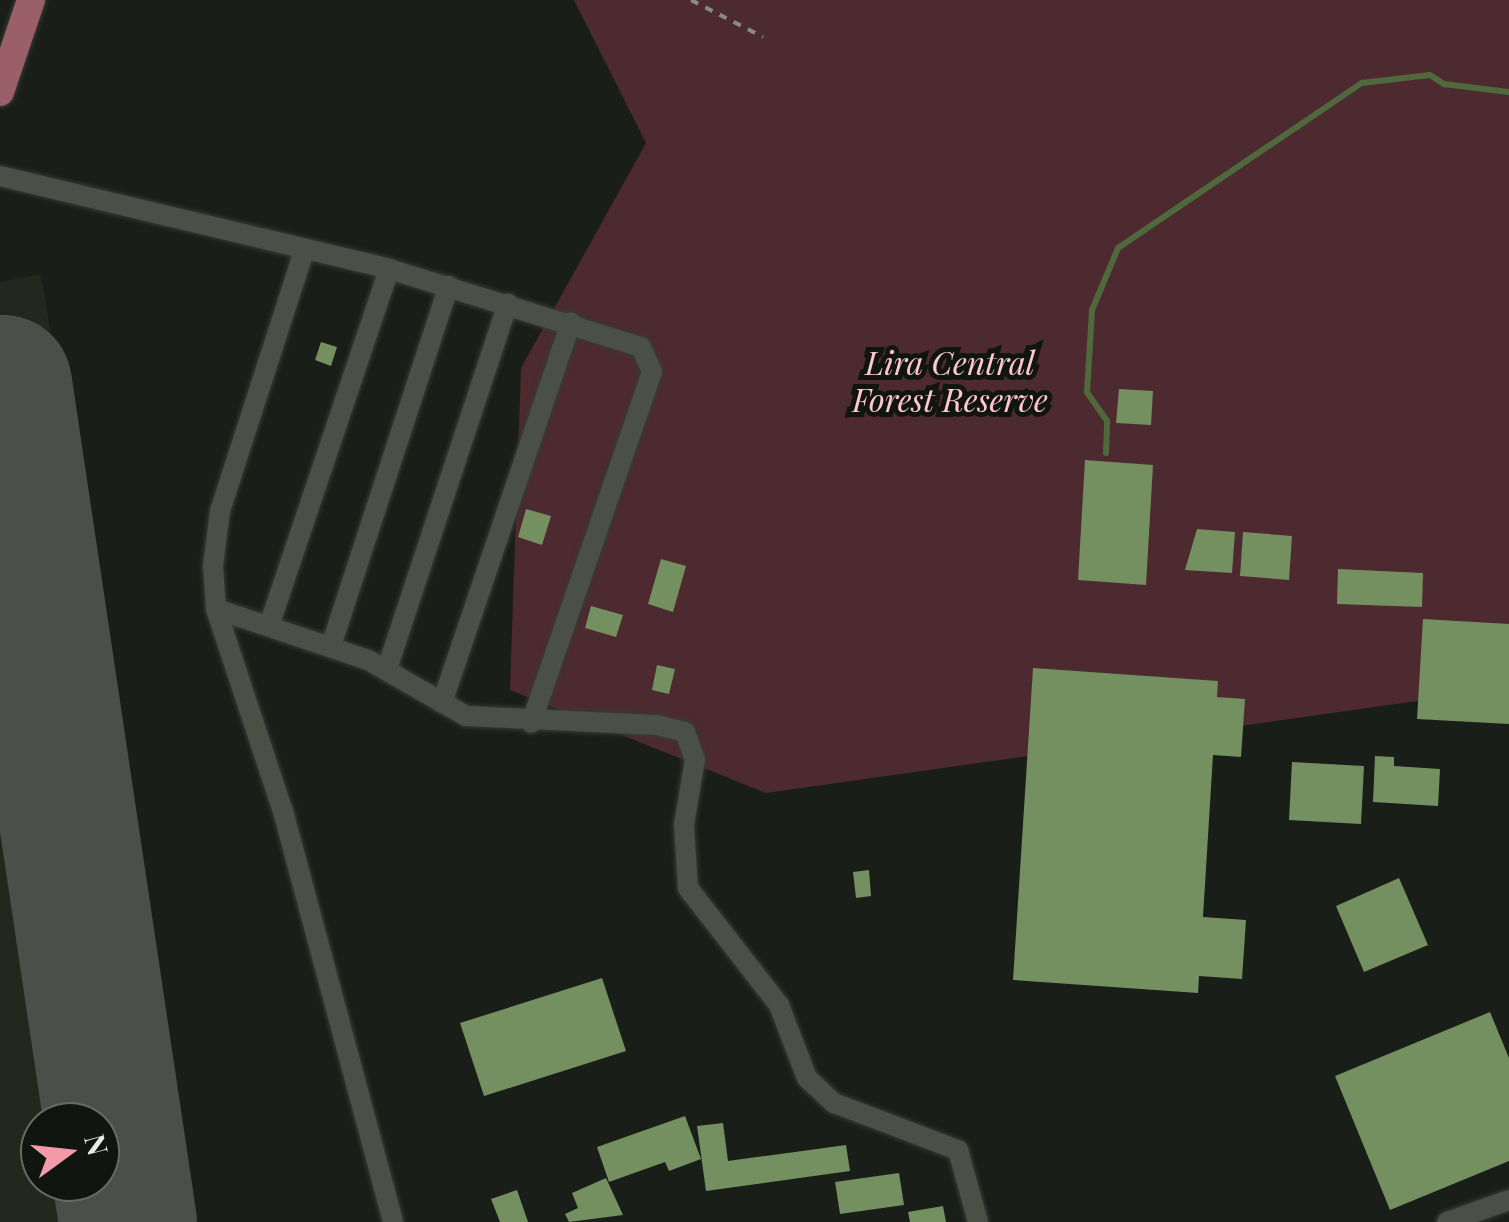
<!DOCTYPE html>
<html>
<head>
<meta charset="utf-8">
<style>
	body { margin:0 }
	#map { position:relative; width:1509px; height:1222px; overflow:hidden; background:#1a1e18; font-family:"Playfair Display",serif }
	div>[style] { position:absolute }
	.built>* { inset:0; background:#22281d }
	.green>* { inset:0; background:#4d2a30 }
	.stream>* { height:6px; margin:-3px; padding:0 3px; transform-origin:3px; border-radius:3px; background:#50693c }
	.runway>* { height:138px; margin:-69px; padding:0 69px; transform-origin:69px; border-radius:69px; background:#4b4e49 }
	.building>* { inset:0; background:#748f60 }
	.path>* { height:4px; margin-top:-2px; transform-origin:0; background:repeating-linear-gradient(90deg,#878b85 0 8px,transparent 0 16px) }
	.roads { filter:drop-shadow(0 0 2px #373a36) drop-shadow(0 0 2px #373a36) }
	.minor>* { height:20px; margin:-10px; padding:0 10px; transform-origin:10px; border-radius:10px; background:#4a4f47 }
	.major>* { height:28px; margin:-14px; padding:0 14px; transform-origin:14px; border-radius:14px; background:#9a5f68 }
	span { translate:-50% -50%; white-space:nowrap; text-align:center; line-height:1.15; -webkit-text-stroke:10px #11150f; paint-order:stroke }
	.park-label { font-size:32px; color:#ffc8d0; font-style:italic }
	.north { position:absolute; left:20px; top:1102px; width:100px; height:100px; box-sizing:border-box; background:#11150f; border:2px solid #676a65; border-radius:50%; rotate:75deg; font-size:28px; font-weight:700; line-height:40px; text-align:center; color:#e7eae5 }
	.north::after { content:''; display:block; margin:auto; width:35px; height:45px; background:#f39aa9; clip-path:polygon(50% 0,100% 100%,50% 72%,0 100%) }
</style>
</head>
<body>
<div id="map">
	<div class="built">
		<div style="clip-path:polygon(evenodd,41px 274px,197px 1222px,0 1222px,0 282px,41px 274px,40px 1122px,100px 1122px,100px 1182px,40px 1182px,40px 1122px)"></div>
	</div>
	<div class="green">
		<div style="clip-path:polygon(574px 0,1509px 0,1509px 688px,766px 793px,510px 690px,521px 368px,646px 143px)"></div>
	</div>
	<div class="stream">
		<div style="left:1106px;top:453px;width:32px;rotate:-88deg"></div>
		<div style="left:1107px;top:421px;width:35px;rotate:-125deg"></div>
		<div style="left:1087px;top:392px;width:82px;rotate:-86.5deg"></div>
		<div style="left:1092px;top:310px;width:67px;rotate:-67.2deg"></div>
		<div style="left:1118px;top:248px;width:295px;rotate:-34.1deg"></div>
		<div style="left:1362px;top:83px;width:68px;rotate:-6.7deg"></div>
		<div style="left:1430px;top:75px;width:17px;rotate:33deg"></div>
		<div style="left:1444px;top:84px;width:65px;rotate:7deg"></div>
	</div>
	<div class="runway">
		<div style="left:3px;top:384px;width:847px;rotate:81.52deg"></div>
	</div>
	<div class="building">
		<div style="clip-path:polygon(321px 342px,337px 347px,331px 366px,315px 360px)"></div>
		<div style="clip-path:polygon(1119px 389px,1153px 391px,1151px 425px,1116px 423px)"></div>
		<div style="clip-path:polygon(1085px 460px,1153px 465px,1146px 585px,1078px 580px)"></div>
		<div style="clip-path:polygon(526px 509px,551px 516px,542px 545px,518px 537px)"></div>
		<div style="clip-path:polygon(1197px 529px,1235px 532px,1232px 573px,1185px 570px)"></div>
		<div style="clip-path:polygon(1243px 532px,1292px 536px,1289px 580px,1240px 576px)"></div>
		<div style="clip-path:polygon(661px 559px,686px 566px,673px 612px,648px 604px)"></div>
		<div style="clip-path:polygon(1338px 569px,1423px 573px,1422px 607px,1337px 604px)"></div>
		<div style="clip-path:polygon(591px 606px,623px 615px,616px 637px,585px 628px)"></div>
		<div style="clip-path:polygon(1423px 619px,1509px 624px,1509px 724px,1417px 719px)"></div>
		<div style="clip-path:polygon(657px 665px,675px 669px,669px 694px,652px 690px)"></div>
		<div style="clip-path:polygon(1033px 668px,1218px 681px,1217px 697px,1245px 699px,1241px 757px,1213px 755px,1203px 917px,1246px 920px,1242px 979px,1199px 976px,1198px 993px,1013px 980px)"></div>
		<div style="clip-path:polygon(1375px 756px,1394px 757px,1394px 766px,1440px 769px,1438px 806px,1373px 802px)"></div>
		<div style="clip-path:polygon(1292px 762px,1364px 766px,1361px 824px,1289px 820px)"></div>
		<div style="clip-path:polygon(869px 870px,871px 896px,856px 898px,853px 872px)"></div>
		<div style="clip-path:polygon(1399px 878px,1428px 945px,1364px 972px,1336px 906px)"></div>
		<div style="clip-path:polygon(602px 978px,626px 1051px,484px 1096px,460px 1023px)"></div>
		<div style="clip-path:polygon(1490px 1012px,1509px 1058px,1509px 1161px,1390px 1210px,1335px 1076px)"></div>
		<div style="clip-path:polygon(685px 1116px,701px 1159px,669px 1171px,665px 1162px,609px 1182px,597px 1147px)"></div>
		<div style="clip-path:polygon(723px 1123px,728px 1161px,846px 1145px,850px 1171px,706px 1191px,697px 1126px)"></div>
		<div style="clip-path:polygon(899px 1173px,904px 1205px,840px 1214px,835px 1182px)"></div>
		<div style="clip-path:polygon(606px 1178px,623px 1215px,569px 1222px,565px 1214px,578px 1208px,572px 1193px)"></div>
		<div style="clip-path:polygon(517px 1190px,528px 1222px,500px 1222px,491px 1199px)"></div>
		<div style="clip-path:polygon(943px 1206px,946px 1222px,910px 1222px,908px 1212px)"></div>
	</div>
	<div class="path">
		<div style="left:691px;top:0;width:81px;rotate:27.2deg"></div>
	</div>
	<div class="roads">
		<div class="minor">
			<div style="left:0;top:176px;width:400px;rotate:13.4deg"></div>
			<div style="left:389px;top:269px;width:264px;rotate:17.2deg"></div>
			<div style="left:641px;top:347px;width:27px;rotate:66deg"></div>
			<div style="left:652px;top:372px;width:371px;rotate:109deg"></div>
			<div style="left:304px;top:251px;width:273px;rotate:107.9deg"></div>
			<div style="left:220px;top:511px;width:55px;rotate:97.3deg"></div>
			<div style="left:213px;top:566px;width:43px;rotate:86deg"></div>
			<div style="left:216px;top:609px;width:213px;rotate:71.7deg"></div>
			<div style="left:283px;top:811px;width:425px;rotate:75deg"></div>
			<div style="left:216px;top:609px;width:160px;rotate:18.5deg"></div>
			<div style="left:368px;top:660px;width:113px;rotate:29.7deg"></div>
			<div style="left:466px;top:716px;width:191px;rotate:2.7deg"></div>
			<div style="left:657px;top:725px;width:29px;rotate:14deg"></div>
			<div style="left:685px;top:732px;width:29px;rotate:70deg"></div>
			<div style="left:695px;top:759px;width:67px;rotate:99.5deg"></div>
			<div style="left:684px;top:825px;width:63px;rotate:86.4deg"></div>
			<div style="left:688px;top:888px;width:148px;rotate:52.1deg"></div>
			<div style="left:779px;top:1005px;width:78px;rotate:69deg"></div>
			<div style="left:807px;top:1078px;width:37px;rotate:43deg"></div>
			<div style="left:834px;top:1103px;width:133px;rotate:20.8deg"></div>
			<div style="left:958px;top:1150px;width:75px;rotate:74.5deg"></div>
			<div style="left:270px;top:623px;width:373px;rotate:-71.4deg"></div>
			<div style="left:331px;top:646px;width:379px;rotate:-71.9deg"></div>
			<div style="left:387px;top:669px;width:385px;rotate:-71.7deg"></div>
			<div style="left:442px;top:703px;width:402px;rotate:-71.3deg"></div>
			<div style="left:1447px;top:1222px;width:66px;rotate:-19.5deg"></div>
		</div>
		<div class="major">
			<div style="left:0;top:92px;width:97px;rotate:-71.4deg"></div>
		</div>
	</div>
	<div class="park-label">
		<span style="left:950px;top:381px">Lira Central<br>Forest Reserve</span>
	</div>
	<div class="north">N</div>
</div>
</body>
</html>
